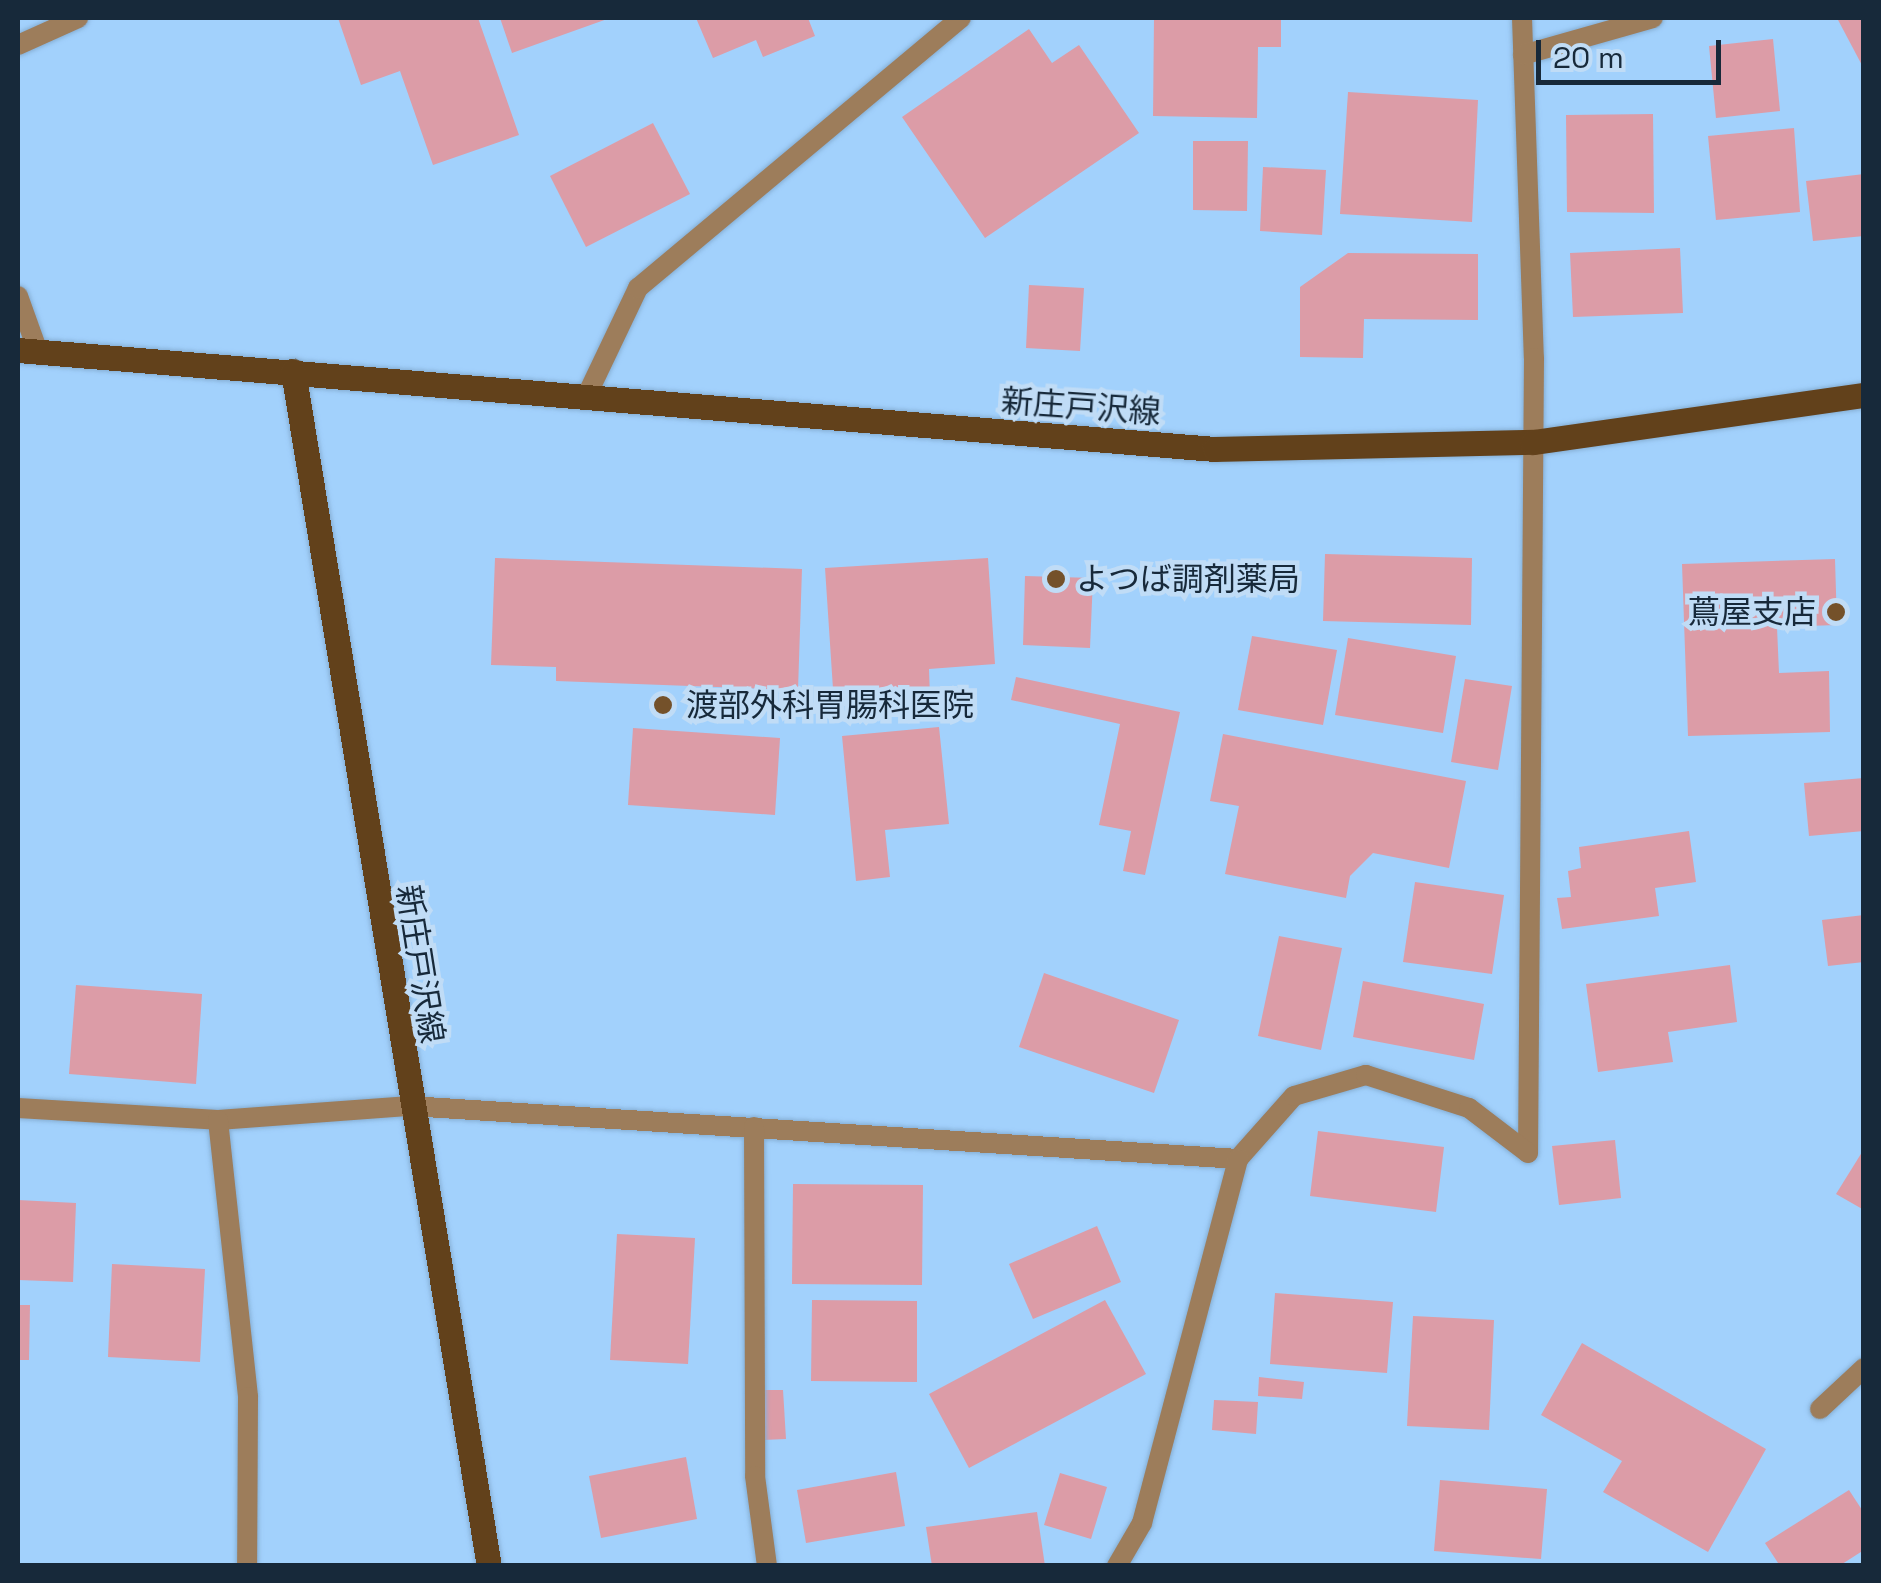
<!DOCTYPE html>
<html>
<head>
<meta charset="utf-8">
<style>
	body { margin:0 }
	#map { position:relative; width:1881px; height:1583px; overflow:hidden; background:#a2d1fc; font-family:"Space Grotesk","Noto Sans JP",sans-serif }
	div>[style] { position:absolute }
	.building>* { inset:0; background:#dc9ca7 }
	.roads { filter:drop-shadow(0 0 2px #86afd5) drop-shadow(0 0 2px #86afd5) }
	.lane>* { height:20px; margin:-10px; padding:0 10px; transform-origin:10px; border-radius:10px; background:#9d7d5b }
	.street>* { height:20px; margin:-10px; padding:0 10px; transform-origin:10px; border-radius:10px; background:#9d7d5b }
	.primary>* { height:25px; margin:-12.5px; padding:0 12.5px; transform-origin:12.5px; border-radius:12.5px; background:#62411b }
	.dots>* { width:28px; height:28px; translate:-50% -50%; box-sizing:border-box; border:5px solid #c0dcf6; border-radius:50% }
	span { translate:-50% -50%; white-space:nowrap; text-align:center; line-height:1.15; -webkit-text-stroke:9px #c0dcf6; paint-order:stroke }
	.street-label { font-size:32px; color:#17293a }
	.poi-label { font-size:32px; color:#17293a }
	.left { translate:0 -50%; text-align:left }
	.right { translate:-100% -50%; text-align:right }
	.frame { position:absolute; inset:0; border:20px solid #17293a; pointer-events:none }
	.scale { position:absolute; left:1536px; top:40px; width:185px; height:45px; box-sizing:border-box; border:5px solid #17293a; border-top:0; padding-left:12px; font-size:30px; line-height:35px; white-space:nowrap; color:#17293a; -webkit-text-stroke:8px #c0dcf6; paint-order:stroke }
</style>
</head>
<body>
<div id="map">
	<div class="building">
		<div style="clip-path:polygon(338px 18px,478px 18px,519px 135px,433px 165px,400px 71px,361px 85px)"></div>
		<div style="clip-path:polygon(500px 18px,610px 18px,512px 53px)"></div>
		<div style="clip-path:polygon(696px 18px,808px 18px,815px 36px,763px 57px,756px 40px,713px 58px)"></div>
		<div style="clip-path:polygon(1154px 18px,1281px 18px,1281px 47px,1258px 47px,1257px 118px,1153px 116px)"></div>
		<div style="clip-path:polygon(1837px 18px,1864px 18px,1864px 69px)"></div>
		<div style="clip-path:polygon(1029px 29px,1052px 63px,1079px 45px,1139px 133px,985px 238px,902px 117px)"></div>
		<div style="clip-path:polygon(1773px 39px,1780px 111px,1716px 118px,1709px 46px)"></div>
		<div style="clip-path:polygon(1348px 92px,1478px 100px,1472px 222px,1340px 214px)"></div>
		<div style="clip-path:polygon(1653px 114px,1654px 213px,1567px 212px,1566px 115px)"></div>
		<div style="clip-path:polygon(653px 123px,690px 194px,586px 247px,550px 176px)"></div>
		<div style="clip-path:polygon(1794px 128px,1800px 212px,1716px 220px,1708px 136px)"></div>
		<div style="clip-path:polygon(1193px 141px,1248px 141px,1247px 211px,1193px 210px)"></div>
		<div style="clip-path:polygon(1263px 167px,1326px 170px,1322px 235px,1260px 231px)"></div>
		<div style="clip-path:polygon(1864px 174px,1864px 236px,1813px 241px,1806px 181px)"></div>
		<div style="clip-path:polygon(1680px 248px,1683px 313px,1573px 317px,1570px 253px)"></div>
		<div style="clip-path:polygon(1348px 253px,1478px 254px,1478px 320px,1364px 319px,1363px 358px,1300px 357px,1300px 287px)"></div>
		<div style="clip-path:polygon(1029px 285px,1084px 288px,1080px 351px,1026px 348px)"></div>
		<div style="clip-path:polygon(1325px 554px,1472px 558px,1471px 625px,1323px 621px)"></div>
		<div style="clip-path:polygon(495px 558px,802px 569px,798px 690px,556px 681px,556px 667px,491px 665px)"></div>
		<div style="clip-path:polygon(988px 558px,995px 664px,929px 669px,930px 698px,834px 704px,825px 568px)"></div>
		<div style="clip-path:polygon(1835px 559px,1837px 625px,1777px 627px,1779px 673px,1829px 671px,1830px 732px,1688px 736px,1682px 564px)"></div>
		<div style="clip-path:polygon(1025px 576px,1093px 578px,1090px 648px,1023px 645px)"></div>
		<div style="clip-path:polygon(1252px 636px,1337px 650px,1323px 725px,1238px 710px)"></div>
		<div style="clip-path:polygon(1348px 638px,1456px 656px,1443px 733px,1335px 715px)"></div>
		<div style="clip-path:polygon(1016px 677px,1180px 712px,1145px 875px,1123px 871px,1131px 831px,1099px 825px,1120px 724px,1011px 700px)"></div>
		<div style="clip-path:polygon(1465px 679px,1512px 686px,1498px 770px,1451px 762px)"></div>
		<div style="clip-path:polygon(939px 727px,949px 824px,885px 830px,890px 877px,856px 881px,842px 736px)"></div>
		<div style="clip-path:polygon(633px 728px,780px 738px,775px 815px,628px 805px)"></div>
		<div style="clip-path:polygon(1223px 734px,1466px 781px,1449px 868px,1373px 853px,1350px 876px,1346px 898px,1225px 874px,1239px 806px,1210px 801px)"></div>
		<div style="clip-path:polygon(1864px 778px,1864px 831px,1809px 836px,1804px 783px)"></div>
		<div style="clip-path:polygon(1689px 831px,1696px 882px,1655px 888px,1659px 916px,1562px 929px,1557px 898px,1571px 897px,1568px 871px,1581px 868px,1579px 847px)"></div>
		<div style="clip-path:polygon(1415px 882px,1504px 895px,1492px 974px,1403px 962px)"></div>
		<div style="clip-path:polygon(1864px 915px,1864px 962px,1828px 966px,1822px 920px)"></div>
		<div style="clip-path:polygon(1279px 936px,1342px 948px,1321px 1050px,1258px 1036px)"></div>
		<div style="clip-path:polygon(1730px 965px,1737px 1022px,1668px 1032px,1673px 1062px,1598px 1072px,1586px 984px)"></div>
		<div style="clip-path:polygon(1044px 973px,1179px 1020px,1154px 1093px,1019px 1047px)"></div>
		<div style="clip-path:polygon(1363px 981px,1484px 1004px,1474px 1060px,1353px 1037px)"></div>
		<div style="clip-path:polygon(76px 985px,202px 994px,196px 1084px,69px 1074px)"></div>
		<div style="clip-path:polygon(1318px 1131px,1444px 1147px,1436px 1212px,1310px 1196px)"></div>
		<div style="clip-path:polygon(1615px 1140px,1621px 1198px,1559px 1205px,1552px 1146px)"></div>
		<div style="clip-path:polygon(1864px 1149px,1864px 1210px,1836px 1194px)"></div>
		<div style="clip-path:polygon(793px 1184px,923px 1185px,922px 1285px,792px 1284px)"></div>
		<div style="clip-path:polygon(18px 1200px,76px 1203px,73px 1282px,18px 1280px)"></div>
		<div style="clip-path:polygon(1097px 1226px,1121px 1282px,1033px 1319px,1009px 1264px)"></div>
		<div style="clip-path:polygon(617px 1234px,695px 1238px,688px 1364px,610px 1360px)"></div>
		<div style="clip-path:polygon(112px 1264px,205px 1269px,200px 1362px,108px 1357px)"></div>
		<div style="clip-path:polygon(1275px 1293px,1393px 1302px,1387px 1373px,1270px 1364px)"></div>
		<div style="clip-path:polygon(812px 1300px,917px 1301px,917px 1382px,811px 1381px)"></div>
		<div style="clip-path:polygon(1105px 1300px,1146px 1374px,969px 1468px,929px 1394px)"></div>
		<div style="clip-path:polygon(18px 1305px,30px 1305px,29px 1360px,18px 1360px)"></div>
		<div style="clip-path:polygon(1413px 1316px,1494px 1320px,1489px 1430px,1407px 1426px)"></div>
		<div style="clip-path:polygon(1582px 1343px,1766px 1449px,1708px 1552px,1603px 1492px,1622px 1461px,1541px 1415px)"></div>
		<div style="clip-path:polygon(1259px 1377px,1304px 1382px,1302px 1399px,1258px 1396px)"></div>
		<div style="clip-path:polygon(762px 1390px,783px 1390px,786px 1439px,763px 1440px)"></div>
		<div style="clip-path:polygon(1214px 1400px,1258px 1402px,1256px 1434px,1212px 1430px)"></div>
		<div style="clip-path:polygon(686px 1457px,697px 1519px,601px 1538px,589px 1476px)"></div>
		<div style="clip-path:polygon(896px 1472px,905px 1526px,806px 1543px,797px 1490px)"></div>
		<div style="clip-path:polygon(1060px 1473px,1107px 1487px,1091px 1539px,1044px 1525px)"></div>
		<div style="clip-path:polygon(1440px 1480px,1547px 1489px,1541px 1559px,1434px 1551px)"></div>
		<div style="clip-path:polygon(1849px 1490px,1864px 1513px,1864px 1550px,1839px 1566px,1780px 1566px,1765px 1543px)"></div>
		<div style="clip-path:polygon(1037px 1512px,1045px 1566px,932px 1566px,926px 1527px)"></div>
	</div>
	<div class="roads">
		<div class="lane">
			<div style="left:18px;top:45px;width:66px;rotate:-24.2deg"></div>
			<div style="left:18px;top:296px;width:59px;rotate:70.3deg"></div>
		</div>
		<div class="street">
			<div style="left:1522px;top:18px;width:340px;rotate:88deg"></div>
			<div style="left:1534px;top:358px;width:795px;rotate:90.43deg"></div>
			<div style="left:1523px;top:55px;width:135px;rotate:-15.9deg"></div>
			<div style="left:587px;top:395px;width:119px;rotate:-64.5deg"></div>
			<div style="left:638px;top:288px;width:421px;rotate:-39.9deg"></div>
			<div style="left:18px;top:1108px;width:200px;rotate:3.4deg"></div>
			<div style="left:218px;top:1120px;width:193px;rotate:-4.2deg"></div>
			<div style="left:410px;top:1106px;width:830px;rotate:3.66deg"></div>
			<div style="left:1238px;top:1159px;width:84px;rotate:-48.4deg"></div>
			<div style="left:1294px;top:1096px;width:75px;rotate:-16.3deg"></div>
			<div style="left:1366px;top:1075px;width:108px;rotate:17.8deg"></div>
			<div style="left:1469px;top:1108px;width:74px;rotate:37.3deg"></div>
			<div style="left:218px;top:1120px;width:279px;rotate:83.8deg"></div>
			<div style="left:248px;top:1397px;width:169px;rotate:90.3deg"></div>
			<div style="left:754px;top:1127px;width:349px;rotate:89.8deg"></div>
			<div style="left:755px;top:1476px;width:91px;rotate:82.4deg"></div>
			<div style="left:1820px;top:1409px;width:60px;rotate:-43deg"></div>
			<div style="left:1117px;top:1566px;width:50px;rotate:-59.8deg"></div>
			<div style="left:1142px;top:1523px;width:376px;rotate:-75.2deg"></div>
		</div>
		<div class="primary">
			<div style="left:18px;top:350px;width:1201px;rotate:4.73deg"></div>
			<div style="left:1215px;top:449px;width:318px;rotate:-1.3deg"></div>
			<div style="left:1533px;top:442px;width:334px;rotate:-8.1deg"></div>
			<div style="left:293px;top:371px;width:1211px;rotate:80.69deg"></div>
		</div>
	</div>
	<div class="dots">
		<div style="left:1056px;top:579px;background:#74512a"></div>
		<div style="left:1836px;top:612px;background:#74512a"></div>
		<div style="left:663px;top:705px;background:#74512a"></div>
	</div>
	<div class="street-label">
		<span style="left:1081px;top:407px;rotate:4deg">新庄戸沢線</span>
		<span style="left:420px;top:964px;rotate:81deg">新庄戸沢線</span>
	</div>
	<div class="poi-label">
		<span class="left" style="left:1076px;top:579px">よつば調剤薬局</span>
		<span class="right" style="left:1816px;top:612px">蔦屋支店</span>
		<span class="left" style="left:686px;top:705px">渡部外科胃腸科医院</span>
	</div>
	<div class="frame"></div>
	<div class="scale">20 m</div>
</div>
</body>
</html>
